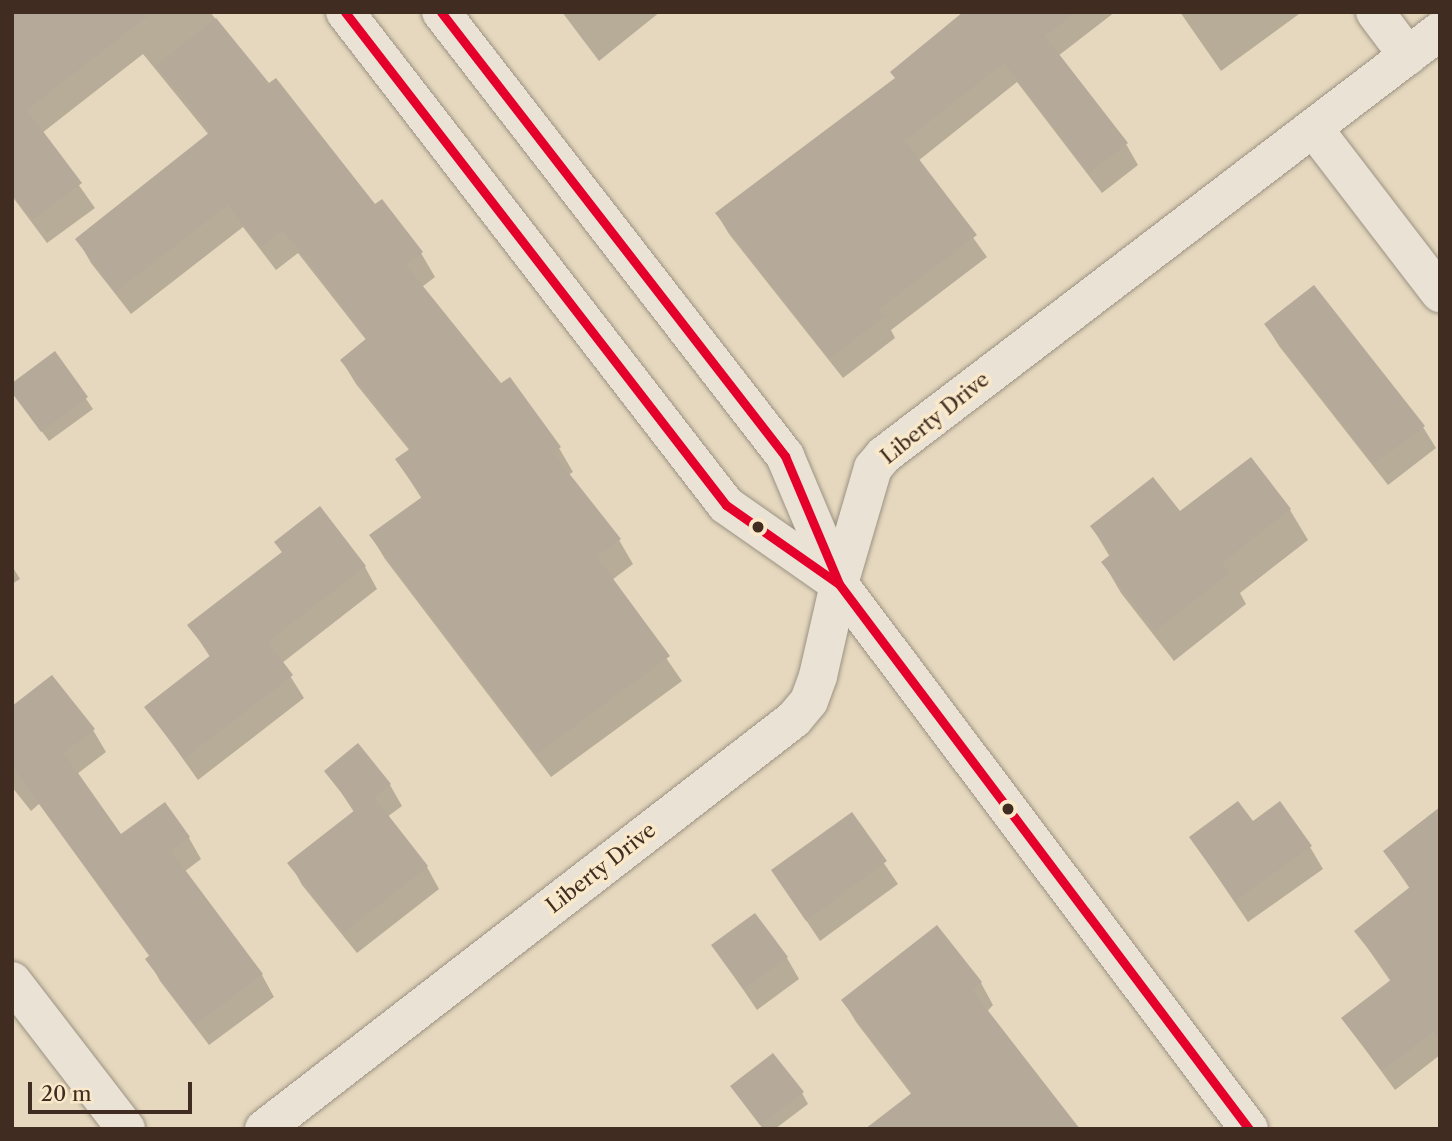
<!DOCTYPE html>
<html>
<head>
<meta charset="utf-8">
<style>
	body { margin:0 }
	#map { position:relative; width:1452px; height:1141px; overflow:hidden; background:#e5d8be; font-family:"Libre Caslon Text",serif }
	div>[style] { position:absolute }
	.shadow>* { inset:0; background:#0003 }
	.building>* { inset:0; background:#b5aa99 }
	.roads { filter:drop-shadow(0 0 2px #9c9282) drop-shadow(0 0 2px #9c9282) }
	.street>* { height:38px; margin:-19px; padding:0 19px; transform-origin:19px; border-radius:19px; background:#e9e2d5 }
	.secondary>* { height:38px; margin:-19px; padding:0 19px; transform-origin:19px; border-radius:19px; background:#e9e2d5 }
	.bus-1>* { height:9px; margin:-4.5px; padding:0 4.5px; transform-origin:4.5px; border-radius:4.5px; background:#e4002b }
	.dots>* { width:19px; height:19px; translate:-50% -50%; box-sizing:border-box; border:4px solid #f9e9ca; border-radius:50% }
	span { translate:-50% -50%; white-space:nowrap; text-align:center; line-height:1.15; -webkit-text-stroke:7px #f9e9ca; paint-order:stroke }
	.street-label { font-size:21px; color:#402c20 }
	.frame { position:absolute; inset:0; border:14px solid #402c20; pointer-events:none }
	.scale { position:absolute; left:28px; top:1082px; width:164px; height:32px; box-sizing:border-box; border:4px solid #402c20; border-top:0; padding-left:9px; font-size:21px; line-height:24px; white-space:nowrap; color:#402c20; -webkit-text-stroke:5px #f9e9ca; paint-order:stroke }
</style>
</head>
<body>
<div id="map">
	<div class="shadow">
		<div style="clip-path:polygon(12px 12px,210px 12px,269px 86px,375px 207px,421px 253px,435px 277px,422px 287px,501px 385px,559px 448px,573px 472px,568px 475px,619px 540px,633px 564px,612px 580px,682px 681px,551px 777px,385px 559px,371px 536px,422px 499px,397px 460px,410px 451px,356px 384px,342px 361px,367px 341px,298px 253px,276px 270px,243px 227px,131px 314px,91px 263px,78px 240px,209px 135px,143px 54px,42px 133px,95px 208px,47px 243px,12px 196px)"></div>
		<div style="clip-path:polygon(562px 12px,660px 12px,599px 61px)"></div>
		<div style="clip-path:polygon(964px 12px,1115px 12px,1058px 56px,1126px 144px,1138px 165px,1102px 193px,1017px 82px,918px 161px,987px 257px,891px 330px,895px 338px,843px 378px,729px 234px,717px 214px,897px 79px)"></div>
		<div style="clip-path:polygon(1180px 12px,1298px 12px,1299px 14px,1221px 71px)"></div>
		<div style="clip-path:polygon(1266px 325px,1423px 427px,1436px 448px,1388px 485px,1279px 346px)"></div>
		<div style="clip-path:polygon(55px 354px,93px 409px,49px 441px,16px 397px)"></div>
		<div style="clip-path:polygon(1251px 459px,1290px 510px,1308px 540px,1240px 593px,1246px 604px,1174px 661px,1121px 593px,1103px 562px,1110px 557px,1092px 527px,1180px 514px)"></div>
		<div style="clip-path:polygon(320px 509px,365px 567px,377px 589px,282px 663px,304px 698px,198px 780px,146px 707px,210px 657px,190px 626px,283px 554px,276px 542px)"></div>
		<div style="clip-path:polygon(12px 566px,20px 579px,12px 584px)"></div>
		<div style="clip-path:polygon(12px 708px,93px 730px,106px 752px,77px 774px,121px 837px,189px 838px,201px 859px,184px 872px,262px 975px,274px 997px,209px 1045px,160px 981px,148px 959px,150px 957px,39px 804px,31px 811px,12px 787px)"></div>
		<div style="clip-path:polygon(327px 771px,390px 785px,402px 806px,387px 817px,427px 867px,439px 889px,357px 953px,302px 885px,290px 863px,354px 812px)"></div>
		<div style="clip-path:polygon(1440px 809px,1440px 1055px,1395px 1090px,1343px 1019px,1391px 982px,1356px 931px,1410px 889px,1385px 852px)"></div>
		<div style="clip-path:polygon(851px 815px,898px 884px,820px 941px,773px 871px)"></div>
		<div style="clip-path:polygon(1253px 823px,1310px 847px,1323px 869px,1248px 922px,1191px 838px)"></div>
		<div style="clip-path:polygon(937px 927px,981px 983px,993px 1005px,912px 1095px,856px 1022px,843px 1000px)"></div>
		<div style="clip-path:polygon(713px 945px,787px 958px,799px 979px,757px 1010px)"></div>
		<div style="clip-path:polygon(732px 1087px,802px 1093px,808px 1104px,775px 1129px,763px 1129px)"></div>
	</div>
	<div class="building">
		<div style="clip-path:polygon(12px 12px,153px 12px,27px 110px,82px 183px,33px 220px,12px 193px)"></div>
		<div style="clip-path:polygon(963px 12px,1076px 12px,1045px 36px,1128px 143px,1089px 173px,1004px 63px,905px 141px,977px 235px,879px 309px,885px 316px,830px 359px,715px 213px,895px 78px,890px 72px)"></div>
		<div style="clip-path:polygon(216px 18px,269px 83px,276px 78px,375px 204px,382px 199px,423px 252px,406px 265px,501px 383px,510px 377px,561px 447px,553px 453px,621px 539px,597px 557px,670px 656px,537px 754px,369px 535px,422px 497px,395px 459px,411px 448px,340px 360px,367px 338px,283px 230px,261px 247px,228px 205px,116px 292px,75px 239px,210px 132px,156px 65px)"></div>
		<div style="clip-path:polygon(1314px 285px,1425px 426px,1374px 464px,1264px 324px)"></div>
		<div style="clip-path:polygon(55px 351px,88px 397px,41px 432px,12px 393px,12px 383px)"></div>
		<div style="clip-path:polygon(1251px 457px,1291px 509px,1222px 563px,1230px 573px,1155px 631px,1101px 562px,1111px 554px,1090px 526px,1153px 477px,1180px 511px)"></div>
		<div style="clip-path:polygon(320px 506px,366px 566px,268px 642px,293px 675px,184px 759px,144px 707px,211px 655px,187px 625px,282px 552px,274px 542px)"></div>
		<div style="clip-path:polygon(52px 675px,95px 729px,64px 753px,121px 834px,165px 802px,190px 837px,171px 851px,263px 974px,195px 1025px,145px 959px,150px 955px,12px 766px,12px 706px)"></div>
		<div style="clip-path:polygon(358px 743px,391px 784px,374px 797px,428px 866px,344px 933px,287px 863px,355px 810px,324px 771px)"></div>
		<div style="clip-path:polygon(1238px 801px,1253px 821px,1280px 801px,1312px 846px,1235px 901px,1189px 837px)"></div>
		<div style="clip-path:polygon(1440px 807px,1440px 1041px,1433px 1032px,1382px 1071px,1341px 1018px,1392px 979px,1354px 931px,1410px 887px,1383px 851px)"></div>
		<div style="clip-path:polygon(852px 812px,887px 861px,806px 921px,771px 870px)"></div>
		<div style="clip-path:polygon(755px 913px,788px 957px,743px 989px,711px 945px)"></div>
		<div style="clip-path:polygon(937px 925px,982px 982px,972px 990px,1080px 1129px,865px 1129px,913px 1092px,841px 1000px)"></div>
		<div style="clip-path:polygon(773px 1053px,804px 1092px,760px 1125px,730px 1086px)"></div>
	</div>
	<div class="roads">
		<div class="street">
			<div style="left:345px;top:12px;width:623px;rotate:52.3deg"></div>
			<div style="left:726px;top:505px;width:138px;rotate:35deg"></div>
			<div style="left:441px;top:12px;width:562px;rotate:52.23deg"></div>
			<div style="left:785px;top:456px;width:139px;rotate:67.1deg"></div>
			<div style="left:1375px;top:12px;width:55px;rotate:53.1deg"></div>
			<div style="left:1314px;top:129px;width:207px;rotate:52.5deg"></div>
			<div style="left:12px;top:981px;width:187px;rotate:52.4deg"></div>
		</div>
		<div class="secondary">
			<div style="left:839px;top:584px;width:682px;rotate:53.05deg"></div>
			<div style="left:264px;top:1129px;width:670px;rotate:-37.72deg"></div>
			<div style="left:794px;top:719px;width:23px;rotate:-50deg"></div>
			<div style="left:809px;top:701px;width:27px;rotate:-70deg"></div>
			<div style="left:818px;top:676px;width:94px;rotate:-77.1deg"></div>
			<div style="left:839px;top:584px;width:121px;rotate:-73.7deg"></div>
			<div style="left:873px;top:468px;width:17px;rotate:-50deg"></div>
			<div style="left:884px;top:455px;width:699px;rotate:-37.33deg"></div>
		</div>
	</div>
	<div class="bus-1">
		<div style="left:345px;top:12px;width:623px;rotate:52.3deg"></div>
		<div style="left:726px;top:505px;width:138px;rotate:35deg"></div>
		<div style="left:441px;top:12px;width:562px;rotate:52.23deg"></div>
		<div style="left:785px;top:456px;width:139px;rotate:67.1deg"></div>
		<div style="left:839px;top:584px;width:682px;rotate:53.05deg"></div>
	</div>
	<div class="dots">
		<div style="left:758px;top:527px;background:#402c20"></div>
		<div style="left:1008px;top:809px;background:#402c20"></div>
	</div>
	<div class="street-label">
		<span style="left:935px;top:418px;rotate:-39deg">Liberty Drive</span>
		<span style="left:601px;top:868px;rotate:-38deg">Liberty Drive</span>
	</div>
	<div class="frame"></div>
	<div class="scale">20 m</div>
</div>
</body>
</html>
